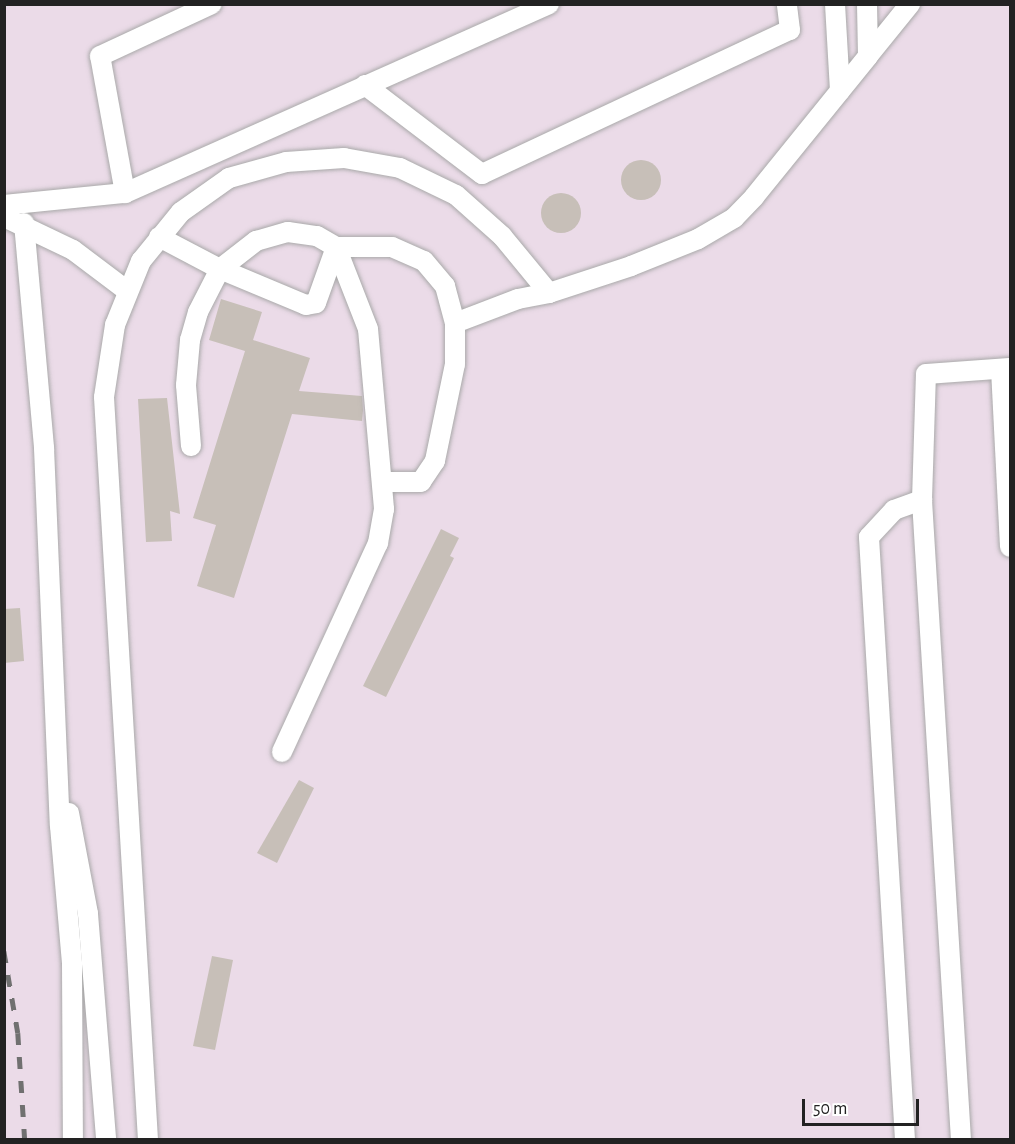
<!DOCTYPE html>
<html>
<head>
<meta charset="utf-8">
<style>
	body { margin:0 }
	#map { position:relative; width:1015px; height:1144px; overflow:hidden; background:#f2efe9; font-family:"Alegreya Sans",sans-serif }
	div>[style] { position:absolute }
	.industrial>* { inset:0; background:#ebdbe8 }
	.building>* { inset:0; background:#c7bfb8 }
	.round { border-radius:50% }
	.roads { filter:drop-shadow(0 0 2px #a9a9a9) drop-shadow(0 0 2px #a9a9a9) }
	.minor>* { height:20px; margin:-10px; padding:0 10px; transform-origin:10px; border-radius:10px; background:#fff }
	.rail>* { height:4.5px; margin-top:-2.25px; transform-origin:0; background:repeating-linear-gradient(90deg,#707070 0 12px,transparent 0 24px) }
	span { translate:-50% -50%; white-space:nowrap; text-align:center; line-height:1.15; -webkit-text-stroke:6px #fff; paint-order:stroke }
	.frame { position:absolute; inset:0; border:6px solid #222; pointer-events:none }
	.scale { position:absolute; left:802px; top:1099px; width:117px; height:27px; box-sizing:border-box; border:3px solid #222; border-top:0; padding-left:8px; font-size:18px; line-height:21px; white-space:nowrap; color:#222; -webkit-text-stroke:4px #fff; paint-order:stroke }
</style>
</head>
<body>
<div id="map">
	<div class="industrial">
		<div style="clip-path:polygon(5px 5px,1010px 5px,1010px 1139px,5px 1140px)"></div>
	</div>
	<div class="building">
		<div class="round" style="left:621px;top:160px;width:40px;height:40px"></div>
		<div class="round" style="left:541px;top:193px;width:40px;height:40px"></div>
		<div style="clip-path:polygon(221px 299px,262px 312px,253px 340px,310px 358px,299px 391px,362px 396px,363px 410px,362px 421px,292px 414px,234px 598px,197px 586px,216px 525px,193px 518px,245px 351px,209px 340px)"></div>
		<div style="clip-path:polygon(167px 398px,180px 514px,170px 511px,172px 541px,146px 542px,138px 399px)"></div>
		<div style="clip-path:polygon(441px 529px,459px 538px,450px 556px,454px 558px,386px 697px,363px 686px)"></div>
		<div style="clip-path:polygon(20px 608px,24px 661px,4px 663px,4px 609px)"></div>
		<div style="clip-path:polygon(299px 780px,314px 788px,277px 863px,257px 853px)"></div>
		<div style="clip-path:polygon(212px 956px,233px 960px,215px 1050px,193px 1046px)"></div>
	</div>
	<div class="roads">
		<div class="minor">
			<div style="left:835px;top:4px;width:87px;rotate:86.7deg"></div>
			<div style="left:868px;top:56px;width:67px;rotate:-51.1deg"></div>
			<div style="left:365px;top:85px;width:147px;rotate:37.3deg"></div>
			<div style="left:482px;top:174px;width:340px;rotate:-25.1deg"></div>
			<div style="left:790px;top:30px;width:26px;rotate:-97deg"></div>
			<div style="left:125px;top:193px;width:139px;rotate:-100.3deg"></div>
			<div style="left:100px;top:56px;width:123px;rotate:-24.9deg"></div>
			<div style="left:4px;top:205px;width:122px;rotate:-5.7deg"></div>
			<div style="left:125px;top:193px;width:464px;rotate:-24deg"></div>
			<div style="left:4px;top:217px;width:76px;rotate:25.6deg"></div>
			<div style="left:73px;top:250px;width:66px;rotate:37deg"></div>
			<div style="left:24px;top:223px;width:226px;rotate:84.9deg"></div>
			<div style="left:44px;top:448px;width:378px;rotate:87.6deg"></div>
			<div style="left:60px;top:826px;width:139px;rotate:85deg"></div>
			<div style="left:72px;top:964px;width:176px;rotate:89.7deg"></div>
			<div style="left:159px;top:237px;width:69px;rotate:27.7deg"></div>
			<div style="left:220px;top:269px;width:46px;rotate:-37.9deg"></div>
			<div style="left:256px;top:241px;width:33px;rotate:-16deg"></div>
			<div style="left:288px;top:232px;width:29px;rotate:8deg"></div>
			<div style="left:317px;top:236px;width:22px;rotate:30deg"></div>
			<div style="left:336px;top:247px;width:88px;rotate:68.7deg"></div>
			<div style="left:368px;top:329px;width:181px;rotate:84.9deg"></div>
			<div style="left:384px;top:509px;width:35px;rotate:100deg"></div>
			<div style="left:378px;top:543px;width:230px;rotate:114.7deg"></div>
			<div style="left:455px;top:323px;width:67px;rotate:-20.9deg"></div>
			<div style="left:518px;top:299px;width:32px;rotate:-11deg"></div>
			<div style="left:1001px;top:369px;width:178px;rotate:87.1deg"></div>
			<div style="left:191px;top:446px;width:61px;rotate:-94.7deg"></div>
			<div style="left:186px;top:385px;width:45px;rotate:-84.9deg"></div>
			<div style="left:190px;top:340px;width:29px;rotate:-74deg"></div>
			<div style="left:198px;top:312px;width:48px;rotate:-62.9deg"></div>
			<div style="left:220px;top:269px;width:93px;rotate:22.7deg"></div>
			<div style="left:306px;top:305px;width:10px;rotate:-11deg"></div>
			<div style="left:316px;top:303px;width:59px;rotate:-70.3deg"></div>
			<div style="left:336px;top:247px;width:56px"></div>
			<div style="left:392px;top:247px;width:35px;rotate:24deg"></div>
			<div style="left:424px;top:261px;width:33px;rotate:50deg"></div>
			<div style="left:445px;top:286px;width:38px;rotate:75deg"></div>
			<div style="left:455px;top:323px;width:41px;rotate:90deg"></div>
			<div style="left:455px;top:364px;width:99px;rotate:101.7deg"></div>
			<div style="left:435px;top:461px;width:25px;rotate:124deg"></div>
			<div style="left:421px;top:482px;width:39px;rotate:180deg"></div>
			<div style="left:69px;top:813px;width:103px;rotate:79.3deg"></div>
			<div style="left:88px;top:914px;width:227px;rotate:85.4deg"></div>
			<div style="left:148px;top:1140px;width:744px;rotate:-93.39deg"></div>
			<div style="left:104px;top:397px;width:73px;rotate:-81.3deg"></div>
			<div style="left:115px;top:325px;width:69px;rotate:-67.9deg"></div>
			<div style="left:141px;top:261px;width:63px;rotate:-50.8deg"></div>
			<div style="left:181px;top:212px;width:59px;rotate:-35.3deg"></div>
			<div style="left:229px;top:178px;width:59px;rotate:-15.7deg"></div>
			<div style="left:286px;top:162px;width:58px;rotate:-3.9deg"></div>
			<div style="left:344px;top:158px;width:57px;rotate:10.1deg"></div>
			<div style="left:400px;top:168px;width:62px;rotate:25.7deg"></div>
			<div style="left:456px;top:195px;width:62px;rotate:41.7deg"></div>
			<div style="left:502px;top:236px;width:74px;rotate:50.5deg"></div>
			<div style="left:549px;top:293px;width:86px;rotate:-18.2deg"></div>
			<div style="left:631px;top:266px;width:72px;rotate:-21.9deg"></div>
			<div style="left:698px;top:239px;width:42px;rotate:-30.3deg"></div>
			<div style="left:734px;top:218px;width:29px;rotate:-46deg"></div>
			<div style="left:754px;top:197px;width:181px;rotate:-51deg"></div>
			<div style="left:868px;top:56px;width:52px;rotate:-91.1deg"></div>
			<div style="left:905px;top:1140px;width:604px;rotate:-93.42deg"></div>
			<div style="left:869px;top:537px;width:37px;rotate:-47deg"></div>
			<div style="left:894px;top:510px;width:30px;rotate:-20deg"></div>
			<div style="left:961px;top:1140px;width:641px;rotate:-93.49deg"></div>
			<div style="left:922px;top:500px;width:126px;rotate:-88.2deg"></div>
			<div style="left:926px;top:374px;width:84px;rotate:-4.1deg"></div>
		</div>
	</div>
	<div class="rail">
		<div style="left:4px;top:951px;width:83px;rotate:80.3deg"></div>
		<div style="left:18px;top:1033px;width:107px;rotate:86.3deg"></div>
	</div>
	<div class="frame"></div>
	<div class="scale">50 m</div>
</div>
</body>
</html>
